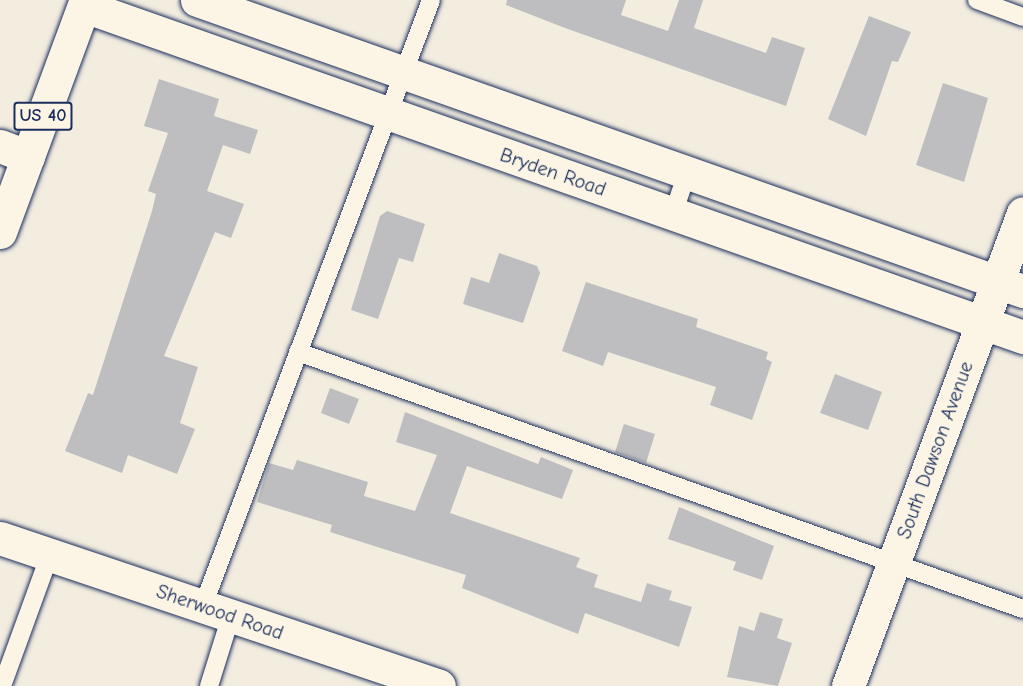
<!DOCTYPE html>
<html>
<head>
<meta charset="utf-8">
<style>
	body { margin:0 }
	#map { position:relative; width:1023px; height:686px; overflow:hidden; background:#f3ede0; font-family:"Comic Neue",sans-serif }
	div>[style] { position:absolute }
	.building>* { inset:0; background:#bebec0 }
	.roads { filter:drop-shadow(0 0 2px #1b2f5e) drop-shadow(0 0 2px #1b2f5e) }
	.service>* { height:18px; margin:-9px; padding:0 9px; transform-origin:9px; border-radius:9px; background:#fcf5e5 }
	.minor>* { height:33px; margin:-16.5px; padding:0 16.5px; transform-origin:16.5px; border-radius:16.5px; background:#fcf5e5 }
	.primary>* { height:33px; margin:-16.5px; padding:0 16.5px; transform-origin:16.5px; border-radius:16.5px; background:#fcf5e5 }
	span { translate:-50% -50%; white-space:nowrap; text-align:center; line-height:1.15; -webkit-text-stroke:5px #fcf5e5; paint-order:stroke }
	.shield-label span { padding:2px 4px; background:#fcf5e5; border:2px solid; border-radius:4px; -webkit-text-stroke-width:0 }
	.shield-label { font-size:18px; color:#1b2f5e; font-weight:700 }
	.street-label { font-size:20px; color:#1b2f5e }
</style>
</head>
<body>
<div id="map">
	<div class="building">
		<div style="clip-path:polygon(507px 0,626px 0,621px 15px,668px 31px,679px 0,703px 0,694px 28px,766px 53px,772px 37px,805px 48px,786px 106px,565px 28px,506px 5px)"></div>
		<div style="clip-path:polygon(869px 16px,911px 32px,898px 62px,892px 61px,866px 136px,828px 119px)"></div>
		<div style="clip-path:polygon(159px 79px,219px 99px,214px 116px,258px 130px,250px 154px,223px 145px,207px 191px,244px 204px,231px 238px,215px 232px,164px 356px,198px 367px,180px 423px,195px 429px,177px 474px,128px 455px,122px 473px,65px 451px,88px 393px,93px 395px,152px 211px,156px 194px,148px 191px,168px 133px,144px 126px)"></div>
		<div style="clip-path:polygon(943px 83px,988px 98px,964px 182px,916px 165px)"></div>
		<div style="clip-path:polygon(387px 211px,425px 224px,413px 262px,399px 258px,378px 319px,351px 310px,380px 216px)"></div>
		<div style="clip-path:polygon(499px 253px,537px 266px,540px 273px,523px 323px,463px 304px,471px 277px,489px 283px)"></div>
		<div style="clip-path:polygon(586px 282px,698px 319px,696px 327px,768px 352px,766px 359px,772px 362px,752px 420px,710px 405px,716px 387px,608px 352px,603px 366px,562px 351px)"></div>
		<div style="clip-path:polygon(835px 374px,882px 392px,868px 430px,820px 413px)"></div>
		<div style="clip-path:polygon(330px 388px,359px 399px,349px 424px,321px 413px)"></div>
		<div style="clip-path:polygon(405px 412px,538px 464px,541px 457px,573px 470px,562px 499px,467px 466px,450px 513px,580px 558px,576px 567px,598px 575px,594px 587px,641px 602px,647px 583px,672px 591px,669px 600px,692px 607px,679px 647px,585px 613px,578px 634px,462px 588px,466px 575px,330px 532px,332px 525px,257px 502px,269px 463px,293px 470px,297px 460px,368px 482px,364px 496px,415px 511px,437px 455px,396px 442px)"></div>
		<div style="clip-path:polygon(624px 424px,655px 434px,646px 463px,615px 452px)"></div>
		<div style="clip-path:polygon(679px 507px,774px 546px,762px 580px,733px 570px,736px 562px,668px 539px)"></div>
		<div style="clip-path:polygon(760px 612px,783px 619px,777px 638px,792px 643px,778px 686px,727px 677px,739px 626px,754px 631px)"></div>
	</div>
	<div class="roads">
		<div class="service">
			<div style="left:977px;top:0;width:49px;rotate:20.3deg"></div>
			<div style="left:673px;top:214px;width:43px;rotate:-71.1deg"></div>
			<div style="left:298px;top:352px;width:769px;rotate:19.52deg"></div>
			<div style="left:203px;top:606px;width:647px;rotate:-69.38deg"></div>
			<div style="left:2px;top:686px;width:140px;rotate:-70deg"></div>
			<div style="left:209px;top:686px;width:73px;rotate:-72.6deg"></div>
		</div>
		<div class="minor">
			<div style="left:197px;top:0;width:876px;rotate:19.41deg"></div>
			<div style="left:84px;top:6px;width:996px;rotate:19.42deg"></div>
			<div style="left:0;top:146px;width:30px;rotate:21deg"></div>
			<div style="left:0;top:538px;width:463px;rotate:18.6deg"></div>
			<div style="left:848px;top:686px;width:504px;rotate:-69.7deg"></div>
		</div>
		<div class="primary">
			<div style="left:0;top:232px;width:247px;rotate:-69.7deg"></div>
		</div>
	</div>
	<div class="shield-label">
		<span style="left:43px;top:116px">US 40</span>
	</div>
	<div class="street-label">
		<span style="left:553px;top:172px;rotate:19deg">Bryden Road</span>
		<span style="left:935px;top:450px;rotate:-70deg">South Dawson Avenue</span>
		<span style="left:220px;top:612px;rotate:19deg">Sherwood Road</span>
	</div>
</div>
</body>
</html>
